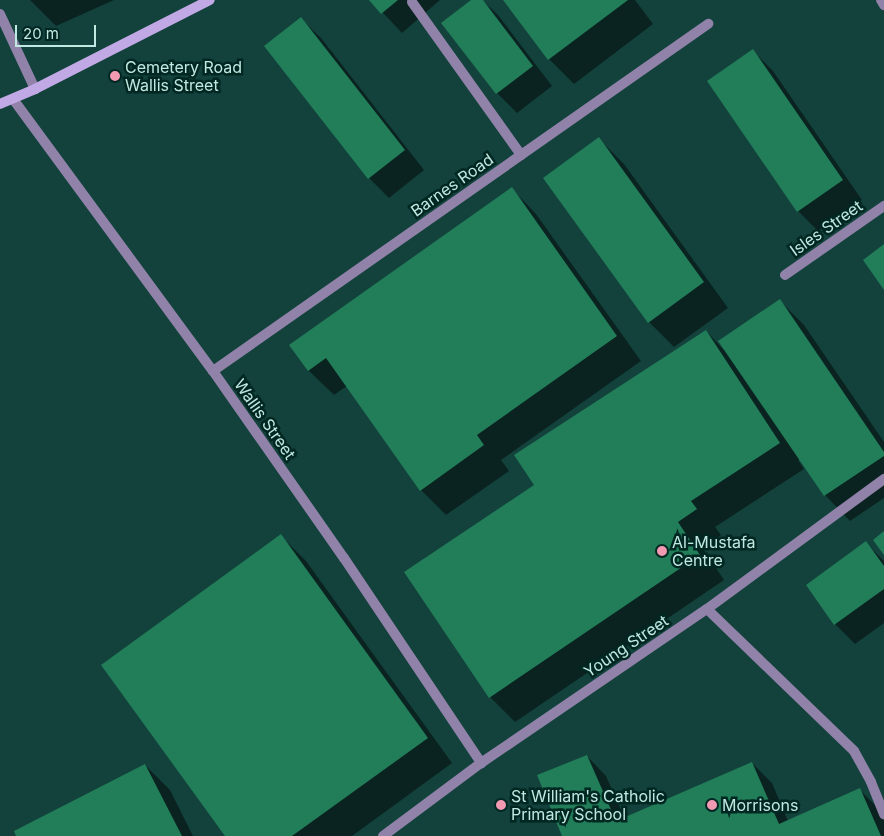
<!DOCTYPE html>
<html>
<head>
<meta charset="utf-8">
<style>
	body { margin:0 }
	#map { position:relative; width:884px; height:836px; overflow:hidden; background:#13423c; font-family:Inter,sans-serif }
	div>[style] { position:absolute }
	.shadow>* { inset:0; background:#0007 }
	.building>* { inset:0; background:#217e59 }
	.lane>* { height:10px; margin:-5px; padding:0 5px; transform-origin:5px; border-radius:5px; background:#9082a8 }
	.street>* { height:10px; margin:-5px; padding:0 5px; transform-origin:5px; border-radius:5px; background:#9082a8 }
	.secondary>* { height:10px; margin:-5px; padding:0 5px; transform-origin:5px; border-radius:5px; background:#c1a9e6 }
	.dots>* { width:14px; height:14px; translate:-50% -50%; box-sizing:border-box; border:2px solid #012722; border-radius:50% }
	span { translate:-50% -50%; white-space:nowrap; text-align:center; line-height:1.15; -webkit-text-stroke:5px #012722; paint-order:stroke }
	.poi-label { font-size:16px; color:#c0e9e1 }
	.left { translate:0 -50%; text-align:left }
	.street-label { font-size:16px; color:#c0e9e1 }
	.scale { position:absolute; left:15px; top:25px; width:81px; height:22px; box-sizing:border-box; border:2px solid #c0e9e1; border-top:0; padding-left:6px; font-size:15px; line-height:18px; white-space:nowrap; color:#c0e9e1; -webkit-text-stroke:4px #012722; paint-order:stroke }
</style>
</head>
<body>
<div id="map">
	<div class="shadow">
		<div style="clip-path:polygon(30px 0,114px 0,56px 26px)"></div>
		<div style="clip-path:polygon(371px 0,440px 0,402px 33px)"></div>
		<div style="clip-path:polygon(473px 0,482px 0,498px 15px,552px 86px,517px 113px,497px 93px,443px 23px)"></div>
		<div style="clip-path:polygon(504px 0,635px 0,653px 24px,574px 84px,549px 59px)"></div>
		<div style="clip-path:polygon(301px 19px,321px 38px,424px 170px,389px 198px,369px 178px)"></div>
		<div style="clip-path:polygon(753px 51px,773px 71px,862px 200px,818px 231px,798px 211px,709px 82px)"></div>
		<div style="clip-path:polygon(599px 139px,624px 164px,728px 308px,674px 347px,649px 322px)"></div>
		<div style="clip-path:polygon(511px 188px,536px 214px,641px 361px,501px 460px,509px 471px,446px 515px,421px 490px,347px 386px,334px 395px,308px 370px)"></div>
		<div style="clip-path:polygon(779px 300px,804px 325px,884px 442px,884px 498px,850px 521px,825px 495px,800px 459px,798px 460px,804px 469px,715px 527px,721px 535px,702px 547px,724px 580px,515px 722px,490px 697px,536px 485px,706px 331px,724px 350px)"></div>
		<div style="clip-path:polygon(281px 536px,306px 561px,452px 763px,352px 836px,226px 836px)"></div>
		<div style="clip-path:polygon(866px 543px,884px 561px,884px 623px,855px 644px,835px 624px,808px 586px)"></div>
		<div style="clip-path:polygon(587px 756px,606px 776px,625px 819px,752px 763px,772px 783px,788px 821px,860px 790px,880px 810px,884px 819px,884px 836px,564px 836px)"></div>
		<div style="clip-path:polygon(145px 765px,170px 790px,193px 836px,18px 836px)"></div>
	</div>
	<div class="building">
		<div style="clip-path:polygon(369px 0,398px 0,381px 14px)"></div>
		<div style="clip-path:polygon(471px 0,483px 0,533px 66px,496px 94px,441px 23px)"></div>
		<div style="clip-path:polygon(503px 0,628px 0,548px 60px)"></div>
		<div style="clip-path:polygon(301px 17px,405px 150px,368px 179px,264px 46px)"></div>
		<div style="clip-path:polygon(753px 49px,843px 180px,797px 212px,707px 81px)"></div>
		<div style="clip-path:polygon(599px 137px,704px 282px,648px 323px,543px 178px)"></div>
		<div style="clip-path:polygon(512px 187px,617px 336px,477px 435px,484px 445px,420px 491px,326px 358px,308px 371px,289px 345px)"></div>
		<div style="clip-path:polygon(884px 244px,884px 290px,863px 260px)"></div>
		<div style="clip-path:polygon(780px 299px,884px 452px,884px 456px,824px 496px,718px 341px)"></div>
		<div style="clip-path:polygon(706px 330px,780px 443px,691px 501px,697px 509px,678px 522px,700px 555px,489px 698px,404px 572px,534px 485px,514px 455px)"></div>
		<div style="clip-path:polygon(884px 531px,884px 555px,873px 540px)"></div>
		<div style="clip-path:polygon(281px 534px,428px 738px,292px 836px,225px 836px,101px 665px)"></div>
		<div style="clip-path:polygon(866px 541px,884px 566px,884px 589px,834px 625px,806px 585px)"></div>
		<div style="clip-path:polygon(587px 755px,616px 821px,752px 762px,779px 824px,860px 788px,881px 836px,562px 836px,537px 775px)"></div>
		<div style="clip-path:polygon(145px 764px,182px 836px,16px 836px,14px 831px)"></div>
	</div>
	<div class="lane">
		<div style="left:412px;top:2px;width:188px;rotate:54.5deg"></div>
		<div style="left:707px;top:609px;width:204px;rotate:44deg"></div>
		<div style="left:854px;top:751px;width:35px;rotate:61deg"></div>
		<div style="left:871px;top:782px;width:35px;rotate:68deg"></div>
	</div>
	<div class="street">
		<div style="left:881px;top:0;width:6px;rotate:59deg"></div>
		<div style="left:0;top:14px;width:83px;rotate:65deg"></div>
		<div style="left:13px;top:99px;width:338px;rotate:53.7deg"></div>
		<div style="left:213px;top:371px;width:228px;rotate:55deg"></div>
		<div style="left:344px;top:558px;width:247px;rotate:56.2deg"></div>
		<div style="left:785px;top:275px;width:121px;rotate:-34.9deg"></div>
		<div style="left:213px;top:371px;width:605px;rotate:-35.03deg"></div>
		<div style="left:383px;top:836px;width:122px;rotate:-36.7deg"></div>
		<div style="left:481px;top:763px;width:273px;rotate:-34.3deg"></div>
		<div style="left:707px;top:609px;width:220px;rotate:-36.3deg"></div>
	</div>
	<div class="secondary">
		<div style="left:0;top:104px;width:38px;rotate:-23deg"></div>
		<div style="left:35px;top:89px;width:196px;rotate:-27deg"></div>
	</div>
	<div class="dots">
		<div style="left:115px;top:76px;background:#f19ab2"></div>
		<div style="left:662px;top:551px;background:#f19ab2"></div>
		<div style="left:501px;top:805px;background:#f19ab2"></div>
		<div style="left:712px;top:805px;background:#f19ab2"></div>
	</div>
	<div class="poi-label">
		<span class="left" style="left:125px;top:76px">Cemetery Road<br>Wallis Street</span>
		<span class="left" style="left:672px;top:551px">Al-Mustafa<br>Centre</span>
		<span class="left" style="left:511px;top:805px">St William's Catholic<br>Primary School</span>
		<span class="left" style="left:722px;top:805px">Morrisons</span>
	</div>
	<div class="street-label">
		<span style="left:452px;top:185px;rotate:-35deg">Barnes Road</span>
		<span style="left:826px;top:228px;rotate:-35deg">Isles Street</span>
		<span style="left:265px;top:419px;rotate:55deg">Wallis Street</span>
		<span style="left:626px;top:646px;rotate:-34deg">Young Street</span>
	</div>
	<div class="scale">20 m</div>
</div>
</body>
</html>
